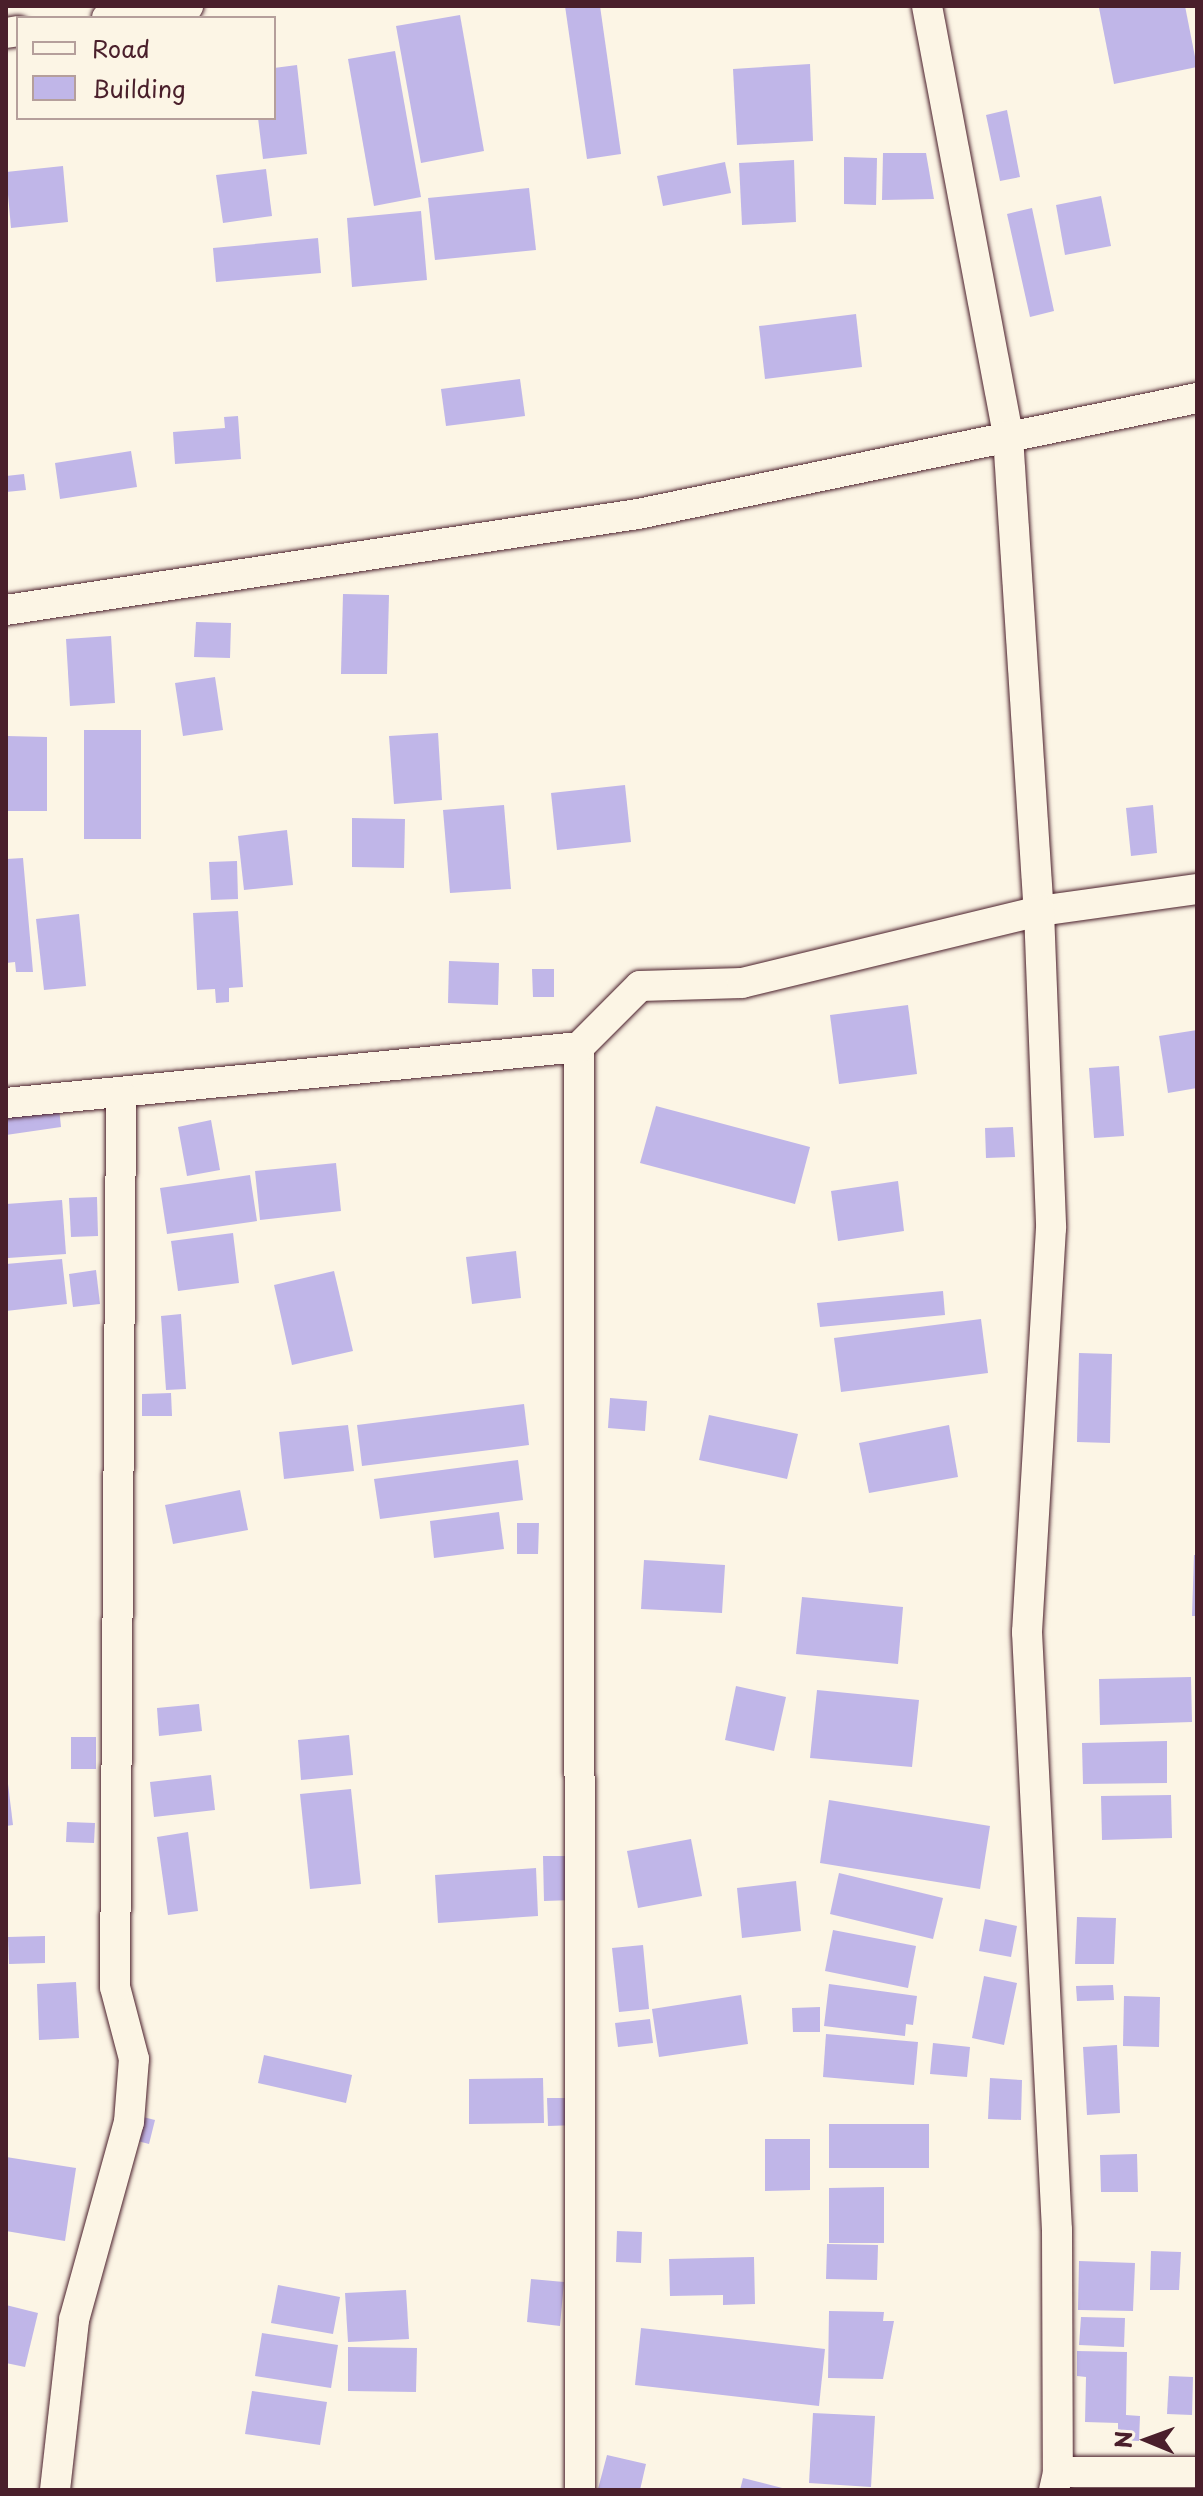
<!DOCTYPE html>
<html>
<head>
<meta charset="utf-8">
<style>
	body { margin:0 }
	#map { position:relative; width:1203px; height:2496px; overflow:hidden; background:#fcf5e5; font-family:"Playpen Sans",sans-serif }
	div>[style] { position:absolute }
	.building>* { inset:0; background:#c0b6e8 }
	.roads { filter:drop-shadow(0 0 2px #4a1f2b) drop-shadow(0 0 2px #4a1f2b) }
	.minor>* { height:30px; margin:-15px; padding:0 15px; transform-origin:15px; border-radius:15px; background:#fcf5e5 }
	span { translate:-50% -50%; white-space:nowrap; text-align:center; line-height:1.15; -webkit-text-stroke:7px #fcf5e5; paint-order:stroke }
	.frame { position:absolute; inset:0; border:8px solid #4a1f2b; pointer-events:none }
	.legend { position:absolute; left:16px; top:16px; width:260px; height:104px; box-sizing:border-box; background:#fcf5e5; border:2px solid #b59f9b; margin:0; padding:10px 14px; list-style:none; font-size:24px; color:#4a1f2b }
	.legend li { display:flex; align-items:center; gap:16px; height:40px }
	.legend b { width:40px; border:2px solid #b59f9b }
	.north { position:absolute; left:1107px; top:2400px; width:80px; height:80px; -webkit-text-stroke:6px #fcf5e5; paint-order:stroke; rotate:271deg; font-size:22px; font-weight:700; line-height:32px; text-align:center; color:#4a1f2b }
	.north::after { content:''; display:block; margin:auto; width:28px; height:36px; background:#4a1f2b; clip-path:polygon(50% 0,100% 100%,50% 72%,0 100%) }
</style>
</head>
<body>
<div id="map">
	<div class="building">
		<div style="clip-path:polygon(565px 6px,600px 6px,621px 154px,587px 159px)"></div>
		<div style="clip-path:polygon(1185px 6px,1197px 67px,1114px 84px,1099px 8px)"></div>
		<div style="clip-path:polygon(460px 15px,484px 151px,421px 163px,396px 26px)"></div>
		<div style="clip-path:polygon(395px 51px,421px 197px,374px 206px,348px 59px)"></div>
		<div style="clip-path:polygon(810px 64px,813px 141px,737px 145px,733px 69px)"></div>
		<div style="clip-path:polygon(297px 65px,307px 154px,263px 159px,258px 118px,274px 118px,274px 68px)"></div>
		<div style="clip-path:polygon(1007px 110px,1020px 177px,1000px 181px,986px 115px)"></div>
		<div style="clip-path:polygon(883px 153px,926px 153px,934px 199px,882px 200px)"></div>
		<div style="clip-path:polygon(844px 157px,877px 158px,876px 205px,844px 204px)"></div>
		<div style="clip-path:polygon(794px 160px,796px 222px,742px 225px,739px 163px)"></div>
		<div style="clip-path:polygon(725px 162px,731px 193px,663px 206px,657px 176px)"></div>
		<div style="clip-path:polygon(63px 166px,68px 222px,11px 228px,6px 172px)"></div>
		<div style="clip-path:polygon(266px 169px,272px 216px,223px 223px,216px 175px)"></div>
		<div style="clip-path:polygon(529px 188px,536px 250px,435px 260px,428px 198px)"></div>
		<div style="clip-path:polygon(1101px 196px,1111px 246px,1065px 255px,1056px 205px)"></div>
		<div style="clip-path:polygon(1032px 208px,1054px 311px,1030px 317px,1007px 214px)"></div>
		<div style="clip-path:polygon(421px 211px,427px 280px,352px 287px,347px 218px)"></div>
		<div style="clip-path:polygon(318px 238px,321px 273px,216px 282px,213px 248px)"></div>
		<div style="clip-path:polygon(856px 314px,862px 367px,765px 379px,759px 326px)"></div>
		<div style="clip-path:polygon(520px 379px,525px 416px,446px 426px,441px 389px)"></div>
		<div style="clip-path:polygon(238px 416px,241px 459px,175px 464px,173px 432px,225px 428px,224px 417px)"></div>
		<div style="clip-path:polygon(131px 451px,137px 487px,60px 499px,55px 463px)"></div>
		<div style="clip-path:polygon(24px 474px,26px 490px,6px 492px,6px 476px)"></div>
		<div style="clip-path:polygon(343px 594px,389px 595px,387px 674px,341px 674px)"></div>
		<div style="clip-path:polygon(196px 622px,231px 623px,230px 658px,194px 657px)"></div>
		<div style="clip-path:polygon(111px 636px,115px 703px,70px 706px,66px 639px)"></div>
		<div style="clip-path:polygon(215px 677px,223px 730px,183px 736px,175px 683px)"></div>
		<div style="clip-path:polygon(84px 730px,141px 730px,141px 839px,84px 839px)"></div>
		<div style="clip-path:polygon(438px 733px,442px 800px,394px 804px,389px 736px)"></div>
		<div style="clip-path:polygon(7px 736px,47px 737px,47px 811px,7px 811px)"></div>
		<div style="clip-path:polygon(625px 785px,631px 842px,557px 850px,551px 793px)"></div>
		<div style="clip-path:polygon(504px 805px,511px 889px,450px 893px,443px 810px)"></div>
		<div style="clip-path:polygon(1153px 805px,1157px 853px,1131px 856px,1126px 808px)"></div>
		<div style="clip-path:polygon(352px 818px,405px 819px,404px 868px,352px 867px)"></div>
		<div style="clip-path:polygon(287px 830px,293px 885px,244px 890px,238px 836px)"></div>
		<div style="clip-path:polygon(23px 858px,33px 972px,16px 972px,15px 962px,6px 963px,6px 859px)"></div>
		<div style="clip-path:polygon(237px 861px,238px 899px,211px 900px,209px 862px)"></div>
		<div style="clip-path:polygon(238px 911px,243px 987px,229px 988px,229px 1002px,216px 1003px,215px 989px,197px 990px,193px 913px)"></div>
		<div style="clip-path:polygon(79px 914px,86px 986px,44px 990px,36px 919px)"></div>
		<div style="clip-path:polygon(449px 961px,499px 963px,498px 1005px,448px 1003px)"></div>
		<div style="clip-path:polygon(532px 969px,554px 969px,554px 997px,533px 997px)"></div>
		<div style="clip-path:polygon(908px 1005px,917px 1074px,839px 1084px,830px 1015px)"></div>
		<div style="clip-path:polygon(1197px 1030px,1197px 1088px,1168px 1093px,1159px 1036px)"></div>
		<div style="clip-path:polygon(1119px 1066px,1124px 1136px,1094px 1138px,1089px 1068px)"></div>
		<div style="clip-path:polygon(656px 1106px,810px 1147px,795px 1204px,640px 1163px)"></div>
		<div style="clip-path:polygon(59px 1108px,61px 1127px,6px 1135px,6px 1116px)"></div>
		<div style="clip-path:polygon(211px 1120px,220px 1170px,187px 1176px,178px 1127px)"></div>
		<div style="clip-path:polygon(1013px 1127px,1015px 1157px,986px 1158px,985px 1128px)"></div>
		<div style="clip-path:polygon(336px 1163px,341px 1211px,260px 1220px,255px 1171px)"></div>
		<div style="clip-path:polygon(250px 1175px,257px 1221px,167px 1234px,160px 1188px)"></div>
		<div style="clip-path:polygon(898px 1181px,904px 1231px,838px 1241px,831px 1191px)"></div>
		<div style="clip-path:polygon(97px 1197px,98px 1236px,71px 1237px,69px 1198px)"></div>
		<div style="clip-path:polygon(62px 1200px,66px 1254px,8px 1258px,6px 1204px)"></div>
		<div style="clip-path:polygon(233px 1233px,239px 1283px,178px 1291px,171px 1241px)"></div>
		<div style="clip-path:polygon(516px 1251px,521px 1298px,472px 1304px,466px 1257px)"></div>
		<div style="clip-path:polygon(62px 1259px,67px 1304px,6px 1311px,6px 1264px)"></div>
		<div style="clip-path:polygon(96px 1270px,100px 1304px,73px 1307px,69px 1274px)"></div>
		<div style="clip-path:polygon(334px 1271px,353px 1351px,292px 1365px,274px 1285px)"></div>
		<div style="clip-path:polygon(943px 1291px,945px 1315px,820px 1327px,817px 1303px)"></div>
		<div style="clip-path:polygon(181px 1314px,186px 1389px,166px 1390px,161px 1316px)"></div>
		<div style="clip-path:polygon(981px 1319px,988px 1373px,841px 1392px,834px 1338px)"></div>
		<div style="clip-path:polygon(1079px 1353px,1112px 1354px,1110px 1443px,1077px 1442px)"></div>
		<div style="clip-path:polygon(171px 1393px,172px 1416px,142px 1416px,142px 1394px)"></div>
		<div style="clip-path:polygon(610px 1398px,647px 1401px,645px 1431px,608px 1428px)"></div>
		<div style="clip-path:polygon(524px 1404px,529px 1445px,362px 1466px,357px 1425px)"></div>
		<div style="clip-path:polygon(709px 1415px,798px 1434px,787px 1479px,699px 1460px)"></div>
		<div style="clip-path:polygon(348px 1425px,354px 1471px,284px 1479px,279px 1432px)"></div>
		<div style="clip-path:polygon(949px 1425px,958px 1477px,869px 1493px,859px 1443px)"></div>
		<div style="clip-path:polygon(518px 1460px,523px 1500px,380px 1519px,374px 1479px)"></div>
		<div style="clip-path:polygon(240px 1490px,248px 1530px,173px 1544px,165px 1505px)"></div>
		<div style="clip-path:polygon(499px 1512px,504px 1549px,434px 1558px,430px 1521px)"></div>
		<div style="clip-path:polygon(517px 1523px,539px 1523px,538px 1554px,517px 1554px)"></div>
		<div style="clip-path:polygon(1194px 1555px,1197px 1555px,1197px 1616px,1192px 1616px)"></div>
		<div style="clip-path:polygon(644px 1560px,725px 1565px,722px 1613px,641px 1609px)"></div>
		<div style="clip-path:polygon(802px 1597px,903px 1607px,898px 1664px,796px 1654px)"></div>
		<div style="clip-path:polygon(1191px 1677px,1192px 1722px,1100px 1725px,1099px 1679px)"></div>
		<div style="clip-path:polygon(736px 1686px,786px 1697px,774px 1751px,725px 1740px)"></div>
		<div style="clip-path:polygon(817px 1690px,919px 1700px,912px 1767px,810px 1758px)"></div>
		<div style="clip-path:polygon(199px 1704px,202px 1731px,159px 1736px,157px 1708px)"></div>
		<div style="clip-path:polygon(349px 1735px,353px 1775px,301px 1780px,298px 1740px)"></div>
		<div style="clip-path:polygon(71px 1737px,96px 1737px,96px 1769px,71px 1769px)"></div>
		<div style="clip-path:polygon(1167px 1741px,1167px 1783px,1083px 1784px,1082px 1743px)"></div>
		<div style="clip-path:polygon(211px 1775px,215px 1810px,154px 1817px,150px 1782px)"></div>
		<div style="clip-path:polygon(8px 1784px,13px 1825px,6px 1826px,6px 1785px)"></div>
		<div style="clip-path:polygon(351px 1789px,361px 1884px,310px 1889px,300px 1794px)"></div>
		<div style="clip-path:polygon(1171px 1795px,1172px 1838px,1102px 1840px,1101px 1796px)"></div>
		<div style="clip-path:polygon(829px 1800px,990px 1826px,980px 1889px,820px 1863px)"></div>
		<div style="clip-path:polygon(67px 1822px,95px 1823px,94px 1843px,66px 1842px)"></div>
		<div style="clip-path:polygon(188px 1832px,198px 1911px,168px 1915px,157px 1837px)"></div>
		<div style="clip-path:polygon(691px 1839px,702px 1896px,638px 1908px,627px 1851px)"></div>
		<div style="clip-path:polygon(543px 1856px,574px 1856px,574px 1900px,544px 1901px)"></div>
		<div style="clip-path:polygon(536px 1868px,538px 1916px,438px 1923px,435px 1875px)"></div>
		<div style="clip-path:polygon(839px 1873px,943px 1898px,933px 1939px,830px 1914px)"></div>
		<div style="clip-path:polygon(796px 1881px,801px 1931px,742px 1938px,737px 1888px)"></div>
		<div style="clip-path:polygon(1077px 1917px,1116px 1918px,1114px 1964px,1075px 1964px)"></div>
		<div style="clip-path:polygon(985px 1919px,1017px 1926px,1011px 1957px,979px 1951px)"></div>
		<div style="clip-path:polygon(833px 1930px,916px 1946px,908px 1988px,825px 1971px)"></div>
		<div style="clip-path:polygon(45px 1936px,45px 1963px,9px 1964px,8px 1937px)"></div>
		<div style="clip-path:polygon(643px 1945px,649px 2009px,619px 2012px,612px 1948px)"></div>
		<div style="clip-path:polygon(984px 1976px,1017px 1983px,1004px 2045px,972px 2038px)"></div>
		<div style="clip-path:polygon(76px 1982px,79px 2038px,39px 2040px,37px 1984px)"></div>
		<div style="clip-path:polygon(829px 1984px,917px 1996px,913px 2025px,906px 2024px,905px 2036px,824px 2026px)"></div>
		<div style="clip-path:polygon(1113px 1985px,1114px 2000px,1077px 2001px,1076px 1986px)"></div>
		<div style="clip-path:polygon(741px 1995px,748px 2044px,659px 2057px,652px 2009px)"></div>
		<div style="clip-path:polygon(1124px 1996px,1160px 1997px,1159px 2047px,1123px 2046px)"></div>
		<div style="clip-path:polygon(820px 2007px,820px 2032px,793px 2032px,792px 2008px)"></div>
		<div style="clip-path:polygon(650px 2019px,653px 2043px,618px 2047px,615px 2023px)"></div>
		<div style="clip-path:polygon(826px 2034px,918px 2042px,914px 2085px,823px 2077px)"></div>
		<div style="clip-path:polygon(933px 2043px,970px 2047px,967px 2077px,930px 2074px)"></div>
		<div style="clip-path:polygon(1117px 2045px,1120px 2113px,1087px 2115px,1083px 2047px)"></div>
		<div style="clip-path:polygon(264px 2055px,352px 2075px,346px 2103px,258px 2083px)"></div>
		<div style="clip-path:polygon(543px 2078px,544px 2123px,469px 2124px,469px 2079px)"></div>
		<div style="clip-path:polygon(990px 2078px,1022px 2080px,1021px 2120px,988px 2119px)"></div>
		<div style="clip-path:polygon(547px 2098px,577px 2098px,577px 2125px,548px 2126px)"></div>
		<div style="clip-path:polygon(139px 2116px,155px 2120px,149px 2144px,134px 2140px)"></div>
		<div style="clip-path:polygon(829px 2124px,929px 2124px,929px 2168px,829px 2168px)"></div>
		<div style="clip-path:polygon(765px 2139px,810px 2139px,810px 2190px,765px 2191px)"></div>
		<div style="clip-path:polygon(1137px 2154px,1138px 2192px,1101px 2192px,1100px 2155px)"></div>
		<div style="clip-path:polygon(6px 2157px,76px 2168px,65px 2241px,6px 2231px)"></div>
		<div style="clip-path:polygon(884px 2187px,884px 2243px,829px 2243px,829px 2188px)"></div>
		<div style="clip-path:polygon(617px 2231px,642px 2232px,641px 2263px,616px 2262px)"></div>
		<div style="clip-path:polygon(827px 2244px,878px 2245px,877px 2280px,826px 2279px)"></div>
		<div style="clip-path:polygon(1151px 2251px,1181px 2252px,1179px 2290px,1150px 2290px)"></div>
		<div style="clip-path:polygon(754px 2257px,755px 2304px,723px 2305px,723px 2295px,670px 2296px,669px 2259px)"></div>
		<div style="clip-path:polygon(1079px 2261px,1135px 2263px,1133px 2311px,1078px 2310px)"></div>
		<div style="clip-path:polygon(531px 2279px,564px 2282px,560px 2326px,527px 2322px)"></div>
		<div style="clip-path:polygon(278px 2285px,340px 2297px,333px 2334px,271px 2323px)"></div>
		<div style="clip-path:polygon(406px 2290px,409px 2339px,348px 2342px,345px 2293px)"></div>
		<div style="clip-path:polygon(6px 2305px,38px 2313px,25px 2367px,6px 2363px)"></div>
		<div style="clip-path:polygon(829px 2311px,884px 2312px,883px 2321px,894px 2321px,883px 2379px,828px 2378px)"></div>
		<div style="clip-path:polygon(1081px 2317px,1125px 2318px,1124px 2347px,1079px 2345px)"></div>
		<div style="clip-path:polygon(641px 2328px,825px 2349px,819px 2406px,635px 2385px)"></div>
		<div style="clip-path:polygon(262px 2333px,338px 2345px,331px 2388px,255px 2376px)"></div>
		<div style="clip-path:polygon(348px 2347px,417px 2348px,416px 2392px,348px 2391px)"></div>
		<div style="clip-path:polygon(1077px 2351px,1127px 2352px,1126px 2415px,1140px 2416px,1139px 2441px,1118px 2440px,1118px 2423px,1085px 2422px,1086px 2377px,1077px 2376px)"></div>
		<div style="clip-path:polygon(1169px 2376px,1193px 2377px,1192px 2415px,1167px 2414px)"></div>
		<div style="clip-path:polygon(252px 2391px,327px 2402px,320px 2445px,245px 2434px)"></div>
		<div style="clip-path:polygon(813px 2413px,875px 2416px,871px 2487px,809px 2483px)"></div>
		<div style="clip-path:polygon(607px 2455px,646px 2464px,640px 2490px,598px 2489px)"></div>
		<div style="clip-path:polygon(743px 2478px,786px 2489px,786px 2490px,740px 2490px)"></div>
	</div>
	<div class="roads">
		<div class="minor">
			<div style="left:927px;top:6px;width:438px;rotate:79.3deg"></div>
			<div style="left:1008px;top:436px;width:476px;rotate:86.3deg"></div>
			<div style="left:1039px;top:911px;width:160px;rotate:-7.9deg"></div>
			<div style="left:107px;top:18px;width:82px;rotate:-8.4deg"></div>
			<div style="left:6px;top:33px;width:12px;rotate:-9deg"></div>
			<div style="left:6px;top:610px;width:639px;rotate:-8.64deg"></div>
			<div style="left:638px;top:514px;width:571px;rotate:-11.72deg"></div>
			<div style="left:579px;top:1047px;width:1443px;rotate:89.96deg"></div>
			<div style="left:6px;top:1103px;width:576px;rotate:-5.58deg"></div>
			<div style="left:579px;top:1047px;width:86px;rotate:-45deg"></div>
			<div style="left:640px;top:986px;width:102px;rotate:-1.7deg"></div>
			<div style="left:742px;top:983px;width:306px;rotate:-13.6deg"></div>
			<div style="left:1039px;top:911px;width:317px;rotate:87.8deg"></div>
			<div style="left:1051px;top:1228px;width:405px;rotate:93.4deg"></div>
			<div style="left:1027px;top:1632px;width:599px;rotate:87.13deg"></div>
			<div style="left:1057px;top:2230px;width:242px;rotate:89.8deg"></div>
			<div style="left:55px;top:2490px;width:171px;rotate:-83.6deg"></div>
			<div style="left:74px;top:2320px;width:205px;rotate:-74.5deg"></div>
			<div style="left:129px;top:2122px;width:63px;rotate:-85.5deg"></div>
			<div style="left:134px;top:2059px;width:74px;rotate:-104.8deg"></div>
			<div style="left:115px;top:1987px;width:891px;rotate:-89.61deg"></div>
			<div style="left:1054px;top:2490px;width:18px;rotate:-77deg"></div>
			<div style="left:1058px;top:2472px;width:139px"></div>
		</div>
	</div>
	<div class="frame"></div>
	<ul class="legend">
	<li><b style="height:10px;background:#fcf5e5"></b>Road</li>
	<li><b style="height:22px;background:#c0b6e8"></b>Building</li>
	</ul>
	<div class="north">N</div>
</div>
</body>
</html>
